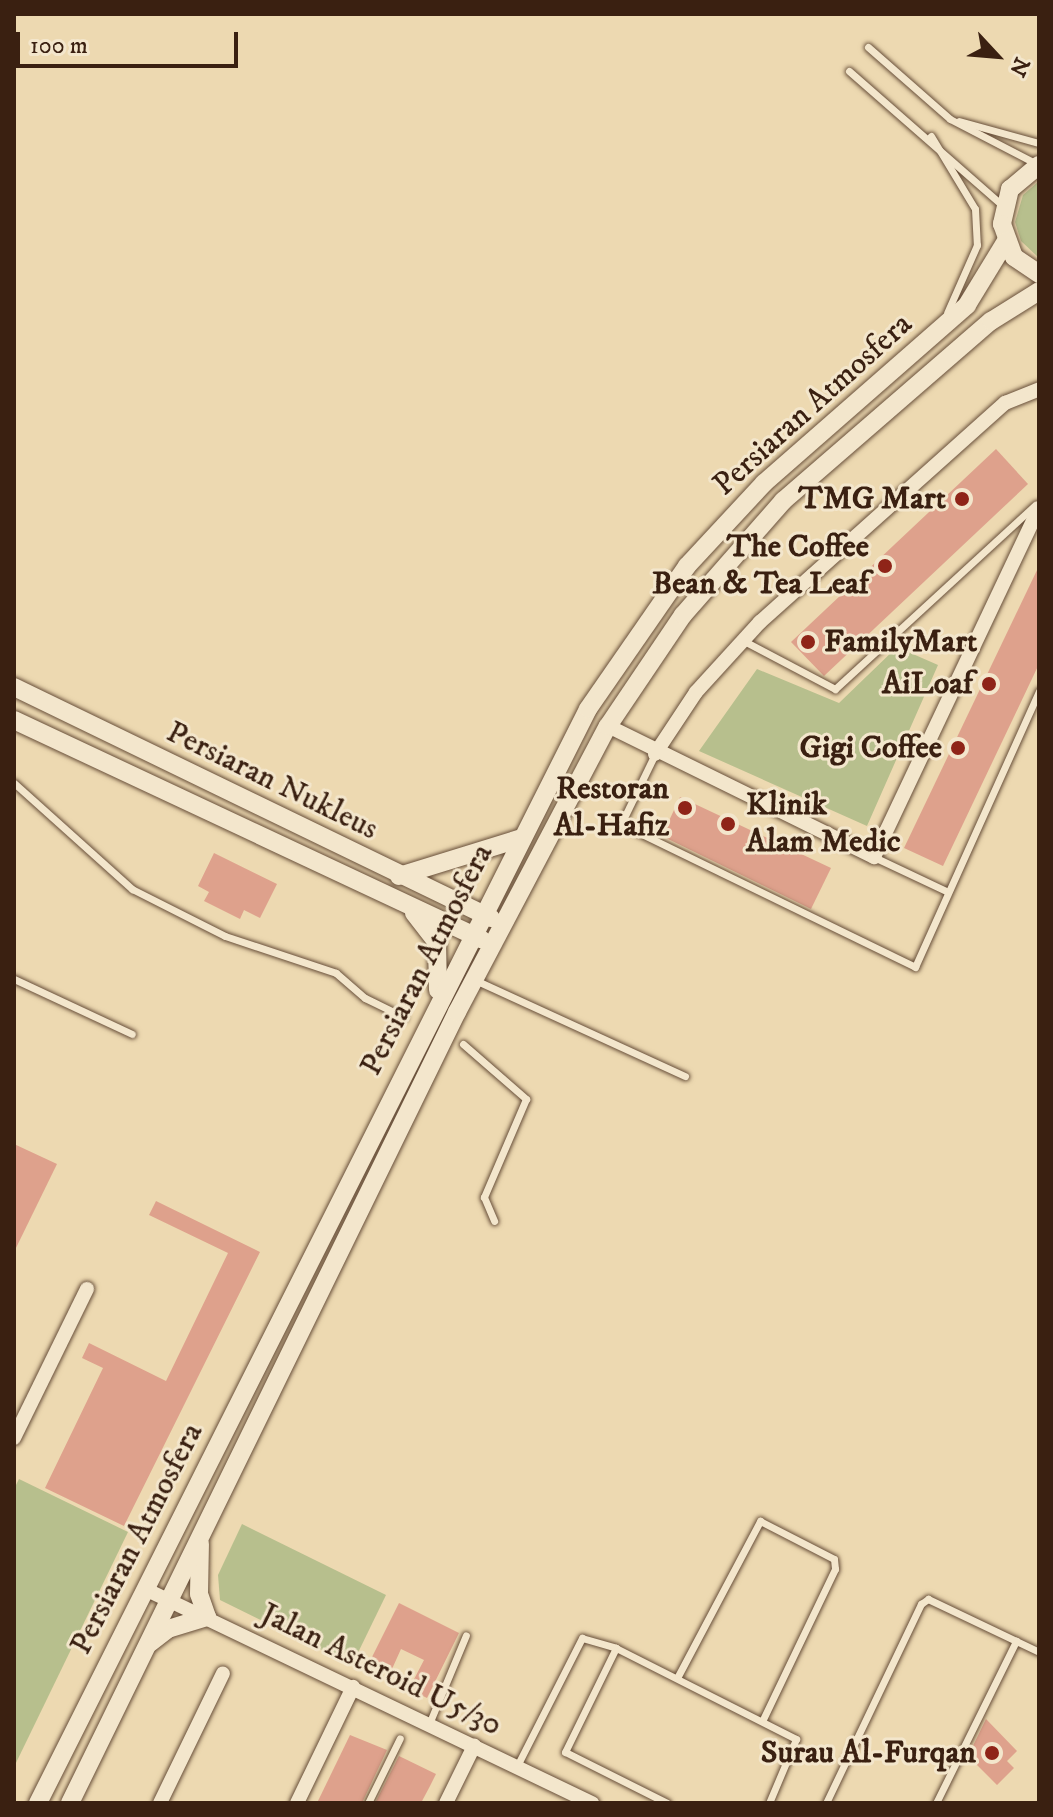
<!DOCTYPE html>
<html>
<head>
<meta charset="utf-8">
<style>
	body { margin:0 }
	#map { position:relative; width:1053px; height:1817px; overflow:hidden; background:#edd9b1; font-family:"IM FELL DW Pica",serif }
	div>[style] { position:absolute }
	.green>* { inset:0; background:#b7bf8d }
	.building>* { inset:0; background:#dea18c }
	.roads { filter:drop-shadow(0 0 2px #674e39) drop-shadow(0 0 2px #674e39) }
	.lane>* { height:7px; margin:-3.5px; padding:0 3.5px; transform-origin:3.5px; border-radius:3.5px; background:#f3e6cc }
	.street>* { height:14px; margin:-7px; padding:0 7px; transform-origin:7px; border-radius:7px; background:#f3e6cc }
	.secondary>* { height:18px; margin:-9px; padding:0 9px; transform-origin:9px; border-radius:9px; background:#f3e6cc }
	.dots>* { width:22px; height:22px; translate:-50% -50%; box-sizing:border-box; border:4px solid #f3e6cc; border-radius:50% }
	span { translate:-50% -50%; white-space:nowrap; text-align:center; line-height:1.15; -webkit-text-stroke:6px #f3e6cc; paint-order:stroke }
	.street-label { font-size:32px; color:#3a2011 }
	.poi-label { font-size:32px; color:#3a2011; font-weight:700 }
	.right { translate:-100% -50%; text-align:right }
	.left { translate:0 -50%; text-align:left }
	.frame { position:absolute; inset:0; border:16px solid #3a2011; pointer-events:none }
	.north { position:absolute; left:957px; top:16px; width:80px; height:80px; -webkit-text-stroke:6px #f3e6cc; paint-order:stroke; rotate:116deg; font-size:22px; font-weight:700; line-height:32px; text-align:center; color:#3a2011 }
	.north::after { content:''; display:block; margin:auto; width:28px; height:36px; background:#3a2011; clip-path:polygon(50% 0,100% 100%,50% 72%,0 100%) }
	.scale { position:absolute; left:16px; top:32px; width:222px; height:36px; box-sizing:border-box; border:4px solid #3a2011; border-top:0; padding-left:10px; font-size:24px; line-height:28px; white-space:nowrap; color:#3a2011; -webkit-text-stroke:6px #f3e6cc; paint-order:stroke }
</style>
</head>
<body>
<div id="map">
	<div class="green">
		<div style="clip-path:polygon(1039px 181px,1039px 258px,1021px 241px,1015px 222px,1023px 195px)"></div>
		<div style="clip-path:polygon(897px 647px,938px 665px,867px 826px,699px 751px,757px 669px,839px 703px)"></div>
		<div style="clip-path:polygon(19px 1479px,128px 1532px,14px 1767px,14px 1489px)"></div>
		<div style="clip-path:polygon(242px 1524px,386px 1595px,352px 1665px,220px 1600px,218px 1575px)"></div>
	</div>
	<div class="building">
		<div style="clip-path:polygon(996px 449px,1028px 484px,824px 676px,791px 642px)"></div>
		<div style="clip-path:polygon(1039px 566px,1039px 664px,943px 866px,904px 848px)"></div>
		<div style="clip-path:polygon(680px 797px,831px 868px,811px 909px,662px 836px)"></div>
		<div style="clip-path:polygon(214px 853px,277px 884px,260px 918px,244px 910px,240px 919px,204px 901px,209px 892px,198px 886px)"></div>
		<div style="clip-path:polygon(14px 1144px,57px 1164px,14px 1252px)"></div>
		<div style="clip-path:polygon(156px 1201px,260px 1252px,124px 1526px,45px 1488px,103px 1368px,82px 1358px,89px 1343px,166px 1381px,228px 1253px,149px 1215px)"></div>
		<div style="clip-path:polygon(399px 1603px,459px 1633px,427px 1698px,409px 1689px,424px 1660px,401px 1649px,392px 1669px,371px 1659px)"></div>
		<div style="clip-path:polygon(986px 1719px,1017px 1751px,1007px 1761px,1014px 1768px,997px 1785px,968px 1756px)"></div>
		<div style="clip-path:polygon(350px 1735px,387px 1750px,362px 1803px,317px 1803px)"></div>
		<div style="clip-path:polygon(399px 1756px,436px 1774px,430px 1786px,421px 1803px,375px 1803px)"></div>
	</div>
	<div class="roads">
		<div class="lane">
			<div style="left:868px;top:47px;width:109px;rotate:41.3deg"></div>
			<div style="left:950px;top:119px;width:96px;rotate:27.4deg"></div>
			<div style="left:849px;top:71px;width:205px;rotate:41.2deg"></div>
			<div style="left:959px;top:121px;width:83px;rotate:15.4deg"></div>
			<div style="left:931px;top:136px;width:85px;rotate:58.9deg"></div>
			<div style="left:975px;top:209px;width:36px;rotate:87deg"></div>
			<div style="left:977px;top:245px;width:74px;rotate:113.8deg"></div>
			<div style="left:744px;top:641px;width:103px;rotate:27.8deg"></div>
			<div style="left:835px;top:689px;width:272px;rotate:-42.6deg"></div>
			<div style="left:655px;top:754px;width:78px;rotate:115.9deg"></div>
			<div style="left:621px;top:824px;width:327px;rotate:25.9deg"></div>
			<div style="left:915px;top:967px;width:303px;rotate:-65.8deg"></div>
			<div style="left:14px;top:783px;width:159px;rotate:41.9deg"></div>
			<div style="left:132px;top:889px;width:104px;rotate:26.8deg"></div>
			<div style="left:225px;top:936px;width:117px;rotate:18.4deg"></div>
			<div style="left:336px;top:973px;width:38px;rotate:41deg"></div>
			<div style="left:365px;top:998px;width:43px;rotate:26deg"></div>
			<div style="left:874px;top:857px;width:80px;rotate:25.3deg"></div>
			<div style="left:14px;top:979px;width:130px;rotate:25deg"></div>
			<div style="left:475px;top:980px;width:231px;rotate:24.6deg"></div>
			<div style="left:463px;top:1044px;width:84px;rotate:41.1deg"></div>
			<div style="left:526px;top:1099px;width:107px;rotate:113.2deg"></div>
			<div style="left:484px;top:1197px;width:26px;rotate:67deg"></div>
			<div style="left:677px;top:1678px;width:178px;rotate:-62.1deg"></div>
			<div style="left:760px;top:1521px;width:83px;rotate:27.2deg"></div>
			<div style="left:834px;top:1559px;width:10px;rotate:84deg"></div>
			<div style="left:835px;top:1569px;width:166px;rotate:115.6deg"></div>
			<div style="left:429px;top:1724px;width:96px;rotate:-67.4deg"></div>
			<div style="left:517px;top:1766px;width:144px;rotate:-63.1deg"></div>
			<div style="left:582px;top:1638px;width:35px;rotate:16deg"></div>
			<div style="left:368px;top:1803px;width:72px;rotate:-63.8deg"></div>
			<div style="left:667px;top:1803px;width:114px;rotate:-153.4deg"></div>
			<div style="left:565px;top:1752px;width:116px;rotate:-63.9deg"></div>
			<div style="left:616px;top:1648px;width:202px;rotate:26.8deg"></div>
			<div style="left:796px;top:1739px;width:69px;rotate:112.9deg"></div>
			<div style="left:826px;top:1803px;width:221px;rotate:-64.5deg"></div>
			<div style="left:921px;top:1604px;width:9px;rotate:-36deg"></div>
			<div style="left:928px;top:1599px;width:123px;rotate:25.5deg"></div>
			<div style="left:936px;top:1803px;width:181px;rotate:-63.7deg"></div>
		</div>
		<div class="street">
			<div style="left:608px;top:726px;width:297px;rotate:26.2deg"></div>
			<div style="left:874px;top:857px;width:386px;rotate:-64.7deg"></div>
			<div style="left:655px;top:754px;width:74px;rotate:-56.5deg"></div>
			<div style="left:696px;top:692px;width:95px;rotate:-47.6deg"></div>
			<div style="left:760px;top:622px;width:329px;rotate:-41.8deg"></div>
			<div style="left:1005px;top:403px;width:37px;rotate:-22deg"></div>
			<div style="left:14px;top:1438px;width:166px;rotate:-63.9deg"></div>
			<div style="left:145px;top:1589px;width:496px;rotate:25.6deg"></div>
			<div style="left:160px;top:1803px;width:144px;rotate:-64.1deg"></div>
			<div style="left:297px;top:1803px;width:129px;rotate:-64.2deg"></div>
			<div style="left:446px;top:1803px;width:64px;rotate:-63.8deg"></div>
		</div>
		<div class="secondary">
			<div style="left:1039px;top:165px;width:38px;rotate:140deg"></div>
			<div style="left:1010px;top:189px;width:36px;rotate:103deg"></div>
			<div style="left:1002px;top:224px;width:35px;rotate:70deg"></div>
			<div style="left:1014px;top:257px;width:30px;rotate:34deg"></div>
			<div style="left:14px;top:687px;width:530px;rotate:25.84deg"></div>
			<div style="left:14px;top:720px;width:516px;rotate:25.12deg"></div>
			<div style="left:399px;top:876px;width:129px;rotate:-17.2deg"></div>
			<div style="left:414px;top:913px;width:37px;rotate:52deg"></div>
			<div style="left:437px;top:942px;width:48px;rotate:88.8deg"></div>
			<div style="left:150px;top:1643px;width:23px;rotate:-38deg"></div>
			<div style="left:168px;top:1629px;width:41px;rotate:-17.1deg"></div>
			<div style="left:207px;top:1617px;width:24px;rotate:-109deg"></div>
			<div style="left:199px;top:1594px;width:50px;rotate:-88.9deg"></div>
			<div style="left:38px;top:1803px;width:1224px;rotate:-63.31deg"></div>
			<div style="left:588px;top:709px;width:174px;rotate:-55.3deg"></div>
			<div style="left:687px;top:566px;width:113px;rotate:-47.1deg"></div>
			<div style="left:764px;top:483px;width:270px;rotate:-41.2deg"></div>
			<div style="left:967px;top:305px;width:75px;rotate:-58.6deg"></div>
			<div style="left:70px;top:1803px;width:881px;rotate:-63.93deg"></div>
			<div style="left:457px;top:1012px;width:323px;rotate:-62.2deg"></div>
			<div style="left:608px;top:726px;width:134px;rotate:-56deg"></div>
			<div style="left:683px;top:615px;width:152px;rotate:-48.7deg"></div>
			<div style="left:783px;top:501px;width:275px;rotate:-40.9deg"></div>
			<div style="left:991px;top:321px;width:57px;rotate:-32deg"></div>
		</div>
	</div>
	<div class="dots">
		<div style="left:962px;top:499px;background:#8f2418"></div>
		<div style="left:885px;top:566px;background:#8f2418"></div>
		<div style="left:808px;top:642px;background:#8f2418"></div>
		<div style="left:989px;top:684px;background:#8f2418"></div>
		<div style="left:958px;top:748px;background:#8f2418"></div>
		<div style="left:685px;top:808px;background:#8f2418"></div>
		<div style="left:728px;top:824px;background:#8f2418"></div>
		<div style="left:992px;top:1753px;background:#8f2418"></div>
	</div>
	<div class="street-label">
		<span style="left:813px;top:405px;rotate:-42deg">Persiaran Atmosfera</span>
		<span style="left:272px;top:781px;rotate:26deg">Persiaran Nukleus</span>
		<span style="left:427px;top:960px;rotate:-63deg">Persiaran Atmosfera</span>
		<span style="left:137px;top:1539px;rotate:-63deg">Persiaran Atmosfera</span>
		<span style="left:381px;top:1670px;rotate:26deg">Jalan Asteroid U5/30</span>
	</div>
	<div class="poi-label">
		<span class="right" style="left:946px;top:499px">TMG Mart</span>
		<span class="right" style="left:869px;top:566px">The Coffee<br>Bean &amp; Tea Leaf</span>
		<span class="left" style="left:824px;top:642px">FamilyMart</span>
		<span class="right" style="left:973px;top:684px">AiLoaf</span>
		<span class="right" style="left:942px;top:748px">Gigi Coffee</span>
		<span class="right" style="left:669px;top:808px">Restoran<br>Al-Hafiz</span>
		<span class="left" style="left:746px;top:824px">Klinik<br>Alam Medic</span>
		<span class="right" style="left:976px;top:1753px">Surau Al-Furqan</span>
	</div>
	<div class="frame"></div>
	<div class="north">N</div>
	<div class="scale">100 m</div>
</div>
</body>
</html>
